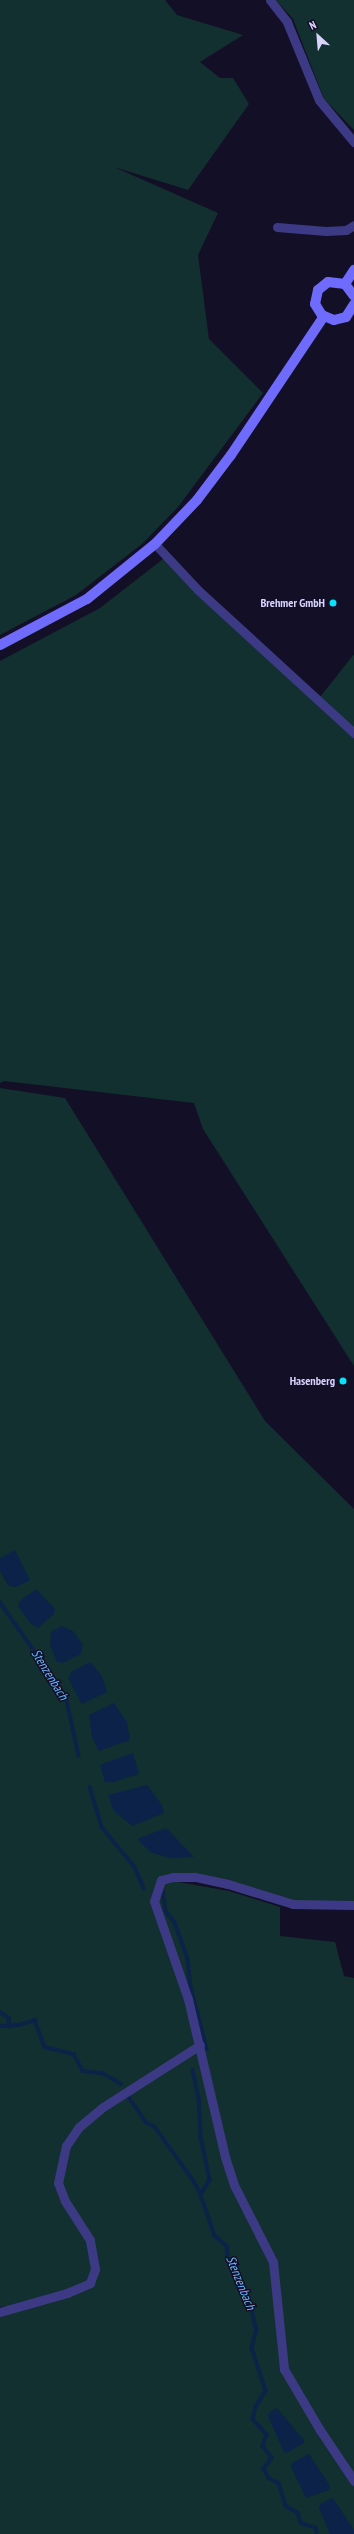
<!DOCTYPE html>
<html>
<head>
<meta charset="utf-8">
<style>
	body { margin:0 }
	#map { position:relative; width:354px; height:2534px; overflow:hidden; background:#130f26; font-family:"PT Sans Narrow",sans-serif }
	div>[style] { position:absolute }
	.green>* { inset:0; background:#12302f }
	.water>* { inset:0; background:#0c2248 }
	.stream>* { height:3.5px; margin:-1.75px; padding:0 1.75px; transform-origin:1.75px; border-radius:1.75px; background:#0c2248 }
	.minor>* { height:9px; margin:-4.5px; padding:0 4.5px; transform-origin:4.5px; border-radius:4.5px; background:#3d3a85 }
	.secondary>* { height:10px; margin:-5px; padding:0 5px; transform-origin:5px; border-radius:5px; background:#6f6bff }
	.dots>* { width:11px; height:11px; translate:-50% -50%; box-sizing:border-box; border:2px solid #130f26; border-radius:50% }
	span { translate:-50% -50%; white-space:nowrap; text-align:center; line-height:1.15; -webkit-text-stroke:3px #130f26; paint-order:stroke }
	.poi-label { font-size:12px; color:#d9d4ff; font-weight:700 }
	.right { translate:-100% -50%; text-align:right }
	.water-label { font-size:13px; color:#62b6ff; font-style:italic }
	.north { position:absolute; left:298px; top:16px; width:40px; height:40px; -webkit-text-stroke:3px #130f26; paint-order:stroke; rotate:334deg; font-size:11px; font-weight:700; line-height:16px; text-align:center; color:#d9d4ff }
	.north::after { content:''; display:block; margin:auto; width:14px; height:18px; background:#d9d4ff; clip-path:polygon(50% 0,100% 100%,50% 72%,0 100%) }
</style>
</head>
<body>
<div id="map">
	<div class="green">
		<div style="clip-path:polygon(0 0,165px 0,177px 15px,243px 35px,200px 62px,220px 78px,233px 78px,249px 104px,188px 190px,114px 167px,218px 213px,198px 255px,209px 339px,263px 393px,178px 507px,142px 544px,76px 595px,0 635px)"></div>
		<div style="clip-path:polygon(276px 0,354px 0,354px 130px,324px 99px,293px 19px)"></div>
		<div style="clip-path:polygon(163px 559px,304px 686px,320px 697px,354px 654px,354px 1366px,203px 1129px,194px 1103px,4px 1081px,0 1083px,0 661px,100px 608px)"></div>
		<div style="clip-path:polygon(0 1088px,65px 1098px,265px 1421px,354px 1509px,354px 1902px,293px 1901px,189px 1874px,178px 1882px,229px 1891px,280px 1907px,280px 1936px,335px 1942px,344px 1976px,354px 1978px,354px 2534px,0 2534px,0 2317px,34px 2304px,0 2307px,0 1570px,8px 1585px,16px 1587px,0 1558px,0 1560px)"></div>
	</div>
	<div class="water">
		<div style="clip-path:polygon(15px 1550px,30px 1580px,16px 1587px,8px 1585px,0 1570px,0 1558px)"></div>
		<div style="clip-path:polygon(36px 1589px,55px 1609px,54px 1614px,38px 1628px,31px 1624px,18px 1606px,20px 1601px)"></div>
		<div style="clip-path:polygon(62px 1626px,73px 1631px,83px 1645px,81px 1654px,63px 1663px,57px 1662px,50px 1645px,51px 1632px)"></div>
		<div style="clip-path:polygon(90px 1662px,102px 1676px,107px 1692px,82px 1704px,68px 1678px,72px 1671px)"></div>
		<div style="clip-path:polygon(114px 1703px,127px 1722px,130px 1740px,99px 1751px,92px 1738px,89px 1715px)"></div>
		<div style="clip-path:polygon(133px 1753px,139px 1774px,113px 1782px,105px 1782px,100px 1765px)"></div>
		<div style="clip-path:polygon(147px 1785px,162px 1805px,164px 1813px,132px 1826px,114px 1811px,108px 1795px)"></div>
		<div style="clip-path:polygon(166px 1828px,194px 1857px,169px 1858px,150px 1852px,137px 1839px)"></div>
		<div style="clip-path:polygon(277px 2408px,304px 2440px,304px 2443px,287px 2453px,284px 2452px,268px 2416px,270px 2412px)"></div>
		<div style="clip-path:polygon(309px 2454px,330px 2486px,329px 2490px,306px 2498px,291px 2467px,292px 2463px)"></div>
		<div style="clip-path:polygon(333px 2498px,354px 2530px,354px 2534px,330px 2534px,319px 2508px,320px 2504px)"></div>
	</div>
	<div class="stream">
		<div style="left:0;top:1602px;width:115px;rotate:54.9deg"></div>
		<div style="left:66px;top:1696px;width:61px;rotate:77.8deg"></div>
		<div style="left:90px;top:1787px;width:42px;rotate:73.3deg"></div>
		<div style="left:102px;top:1827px;width:52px;rotate:50.5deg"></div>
		<div style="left:135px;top:1867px;width:23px;rotate:67deg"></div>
		<div style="left:163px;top:1890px;width:21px;rotate:82deg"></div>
		<div style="left:166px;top:1911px;width:15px;rotate:53deg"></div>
		<div style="left:175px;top:1923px;width:38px;rotate:70deg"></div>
		<div style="left:188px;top:1959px;width:28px;rotate:84deg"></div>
		<div style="left:191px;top:1987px;width:64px;rotate:75.5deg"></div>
		<div style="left:0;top:2012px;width:11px;rotate:34deg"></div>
		<div style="left:9px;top:2018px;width:8px;rotate:83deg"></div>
		<div style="left:0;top:2026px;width:19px;rotate:-3deg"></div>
		<div style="left:19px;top:2025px;width:17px;rotate:-17deg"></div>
		<div style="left:35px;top:2020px;width:29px;rotate:70deg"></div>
		<div style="left:45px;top:2047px;width:30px;rotate:14deg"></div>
		<div style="left:74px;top:2054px;width:19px;rotate:62deg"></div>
		<div style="left:83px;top:2071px;width:20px;rotate:6deg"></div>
		<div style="left:103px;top:2073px;width:21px;rotate:31deg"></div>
		<div style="left:193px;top:2070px;width:29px;rotate:78deg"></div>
		<div style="left:199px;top:2098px;width:39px;rotate:87deg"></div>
		<div style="left:201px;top:2137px;width:44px;rotate:78.2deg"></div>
		<div style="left:210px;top:2180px;width:17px;rotate:121deg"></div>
		<div style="left:201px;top:2195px;width:43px;rotate:71.1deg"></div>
		<div style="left:215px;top:2236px;width:16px;rotate:40deg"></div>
		<div style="left:227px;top:2246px;width:11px;rotate:85deg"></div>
		<div style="left:228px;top:2257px;width:47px;rotate:63.4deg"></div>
		<div style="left:249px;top:2299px;width:32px;rotate:76deg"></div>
		<div style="left:257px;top:2330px;width:19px;rotate:106deg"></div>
		<div style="left:252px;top:2348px;width:45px;rotate:72deg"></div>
		<div style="left:266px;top:2391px;width:19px;rotate:122deg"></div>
		<div style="left:256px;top:2407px;width:12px;rotate:104deg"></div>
		<div style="left:253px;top:2419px;width:21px;rotate:49deg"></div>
		<div style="left:267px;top:2435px;width:12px;rotate:110deg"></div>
		<div style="left:263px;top:2446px;width:15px;rotate:53deg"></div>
		<div style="left:272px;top:2458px;width:14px;rotate:126deg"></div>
		<div style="left:264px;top:2469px;width:10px;rotate:61deg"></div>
		<div style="left:269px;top:2478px;width:11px;rotate:27deg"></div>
		<div style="left:279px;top:2483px;width:24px;rotate:73deg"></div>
		<div style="left:286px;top:2506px;width:14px;rotate:30deg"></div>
		<div style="left:298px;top:2513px;width:10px;rotate:73deg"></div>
		<div style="left:301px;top:2523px;width:16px;rotate:18deg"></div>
		<div style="left:316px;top:2528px;width:6px;rotate:81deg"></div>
		<div style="left:129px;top:2097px;width:30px;rotate:56deg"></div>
		<div style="left:146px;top:2122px;width:10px;rotate:29deg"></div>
		<div style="left:155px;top:2127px;width:67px;rotate:54.2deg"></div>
		<div style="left:194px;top:2181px;width:16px;rotate:63deg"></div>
	</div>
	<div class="minor">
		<div style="left:270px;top:0;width:28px;rotate:52deg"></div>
		<div style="left:287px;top:22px;width:84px;rotate:67.7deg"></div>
		<div style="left:319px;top:100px;width:55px;rotate:50.2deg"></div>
		<div style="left:277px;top:227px;width:49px;rotate:4.7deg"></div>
		<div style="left:326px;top:231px;width:20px;rotate:-3deg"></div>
		<div style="left:346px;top:230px;width:9px;rotate:-32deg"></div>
		<div style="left:155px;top:544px;width:63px;rotate:46.9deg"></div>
		<div style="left:198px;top:590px;width:212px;rotate:42.5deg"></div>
		<div style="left:354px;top:1905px;width:61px;rotate:-179.1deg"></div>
		<div style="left:293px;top:1904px;width:68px;rotate:-162.9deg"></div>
		<div style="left:228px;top:1884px;width:35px;rotate:-168deg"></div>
		<div style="left:194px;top:1877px;width:21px;rotate:180deg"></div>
		<div style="left:173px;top:1877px;width:12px;rotate:166deg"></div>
		<div style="left:161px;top:1880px;width:22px;rotate:108deg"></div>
		<div style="left:154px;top:1901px;width:104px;rotate:70.9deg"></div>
		<div style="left:188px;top:1999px;width:162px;rotate:76.8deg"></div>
		<div style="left:225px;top:2157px;width:29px;rotate:72deg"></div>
		<div style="left:234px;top:2185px;width:86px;rotate:63.1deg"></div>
		<div style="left:273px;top:2262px;width:108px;rotate:84.1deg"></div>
		<div style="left:284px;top:2369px;width:71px;rotate:59.5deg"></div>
		<div style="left:320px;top:2430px;width:61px;rotate:56.3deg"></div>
		<div style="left:0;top:2312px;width:70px;rotate:-15.8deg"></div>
		<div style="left:67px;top:2293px;width:25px;rotate:-23deg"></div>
		<div style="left:90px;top:2283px;width:15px;rotate:-70deg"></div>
		<div style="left:95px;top:2269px;width:29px;rotate:-100deg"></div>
		<div style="left:90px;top:2240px;width:46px;rotate:-122.7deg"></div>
		<div style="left:65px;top:2201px;width:19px;rotate:-111deg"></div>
		<div style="left:58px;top:2183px;width:38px;rotate:-78deg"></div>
		<div style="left:66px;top:2146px;width:23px;rotate:-56deg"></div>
		<div style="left:79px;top:2127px;width:31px;rotate:-40deg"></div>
		<div style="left:103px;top:2107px;width:115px;rotate:-32.6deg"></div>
	</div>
	<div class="secondary">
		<div style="left:345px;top:284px;width:17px;rotate:-57deg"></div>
		<div style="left:354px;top:296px;width:15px;rotate:-127deg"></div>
		<div style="left:345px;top:284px;width:17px;rotate:-173deg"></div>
		<div style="left:328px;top:282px;width:13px;rotate:141deg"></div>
		<div style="left:318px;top:290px;width:14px;rotate:102deg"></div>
		<div style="left:315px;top:304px;width:13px;rotate:58deg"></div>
		<div style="left:322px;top:315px;width:13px;rotate:23deg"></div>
		<div style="left:334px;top:320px;width:12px;rotate:-14deg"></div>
		<div style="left:346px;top:317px;width:15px;rotate:-58deg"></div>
		<div style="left:0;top:645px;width:98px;rotate:-27.9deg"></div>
		<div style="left:87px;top:599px;width:87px;rotate:-39deg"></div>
		<div style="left:155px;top:544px;width:61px;rotate:-46.3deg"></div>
		<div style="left:197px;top:500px;width:56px;rotate:-52.9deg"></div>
		<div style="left:231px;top:455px;width:167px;rotate:-56.2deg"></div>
	</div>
	<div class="dots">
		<div style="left:333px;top:603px;background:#00e5ff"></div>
		<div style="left:343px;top:1381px;background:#00e5ff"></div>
	</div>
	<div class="poi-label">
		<span class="right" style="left:325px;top:603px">Brehmer GmbH</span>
		<span class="right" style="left:335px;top:1381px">Hasenberg</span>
	</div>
	<div class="water-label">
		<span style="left:49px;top:1675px;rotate:58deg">Stenzenbach</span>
		<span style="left:240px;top:2283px;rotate:68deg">Stenzenbach</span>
	</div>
	<div class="north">N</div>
</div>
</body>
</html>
